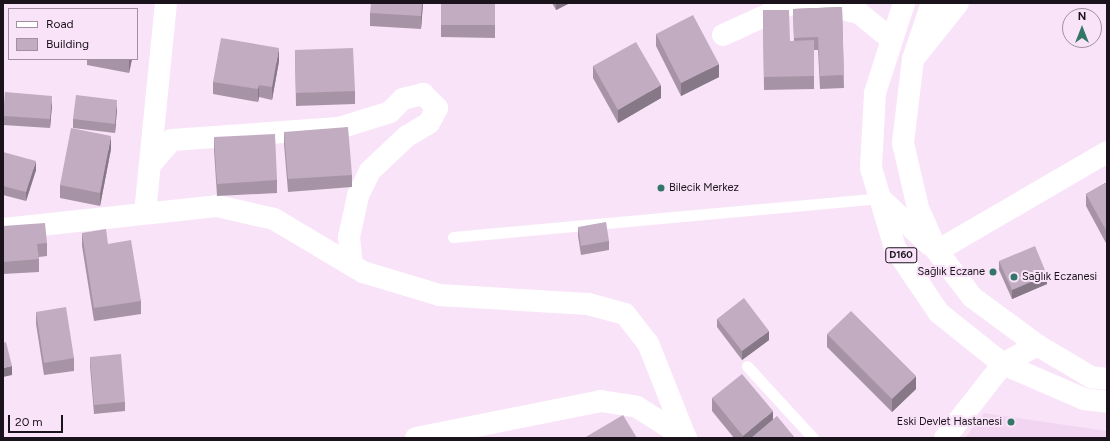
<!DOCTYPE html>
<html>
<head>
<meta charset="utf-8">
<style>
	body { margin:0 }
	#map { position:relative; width:1110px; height:441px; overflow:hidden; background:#f9e3f8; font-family:Figtree,sans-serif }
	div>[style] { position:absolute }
	.built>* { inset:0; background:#f2d6f1 }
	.lane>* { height:11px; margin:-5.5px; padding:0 5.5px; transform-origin:5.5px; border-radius:5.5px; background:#fff }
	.street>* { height:22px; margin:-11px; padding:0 11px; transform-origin:11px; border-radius:11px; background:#fff }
	.secondary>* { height:22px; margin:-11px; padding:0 11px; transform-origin:11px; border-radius:11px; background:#fff }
	.primary>* { height:22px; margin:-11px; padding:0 11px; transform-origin:11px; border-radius:11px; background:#fff }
	.wall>* { inset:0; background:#a694a6 }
	.shaded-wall>* { inset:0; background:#877887 }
	.building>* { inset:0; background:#c1acc1 }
	.dots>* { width:11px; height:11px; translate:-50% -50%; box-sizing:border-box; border:2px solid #f9e3f8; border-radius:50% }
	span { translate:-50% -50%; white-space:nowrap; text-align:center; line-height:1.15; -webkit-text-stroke:4px #f9e3f8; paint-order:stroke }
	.shield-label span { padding:1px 3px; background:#f9e3f8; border:1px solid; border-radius:3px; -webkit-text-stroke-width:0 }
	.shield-label { font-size:10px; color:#1b131b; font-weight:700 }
	.poi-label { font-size:11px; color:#1b131b }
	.left { translate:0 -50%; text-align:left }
	.right { translate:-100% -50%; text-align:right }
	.frame { position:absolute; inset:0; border:4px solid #1b131b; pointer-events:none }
	.legend { position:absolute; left:8px; top:8px; width:130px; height:52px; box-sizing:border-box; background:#f9e3f8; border:1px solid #a090a0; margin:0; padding:5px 7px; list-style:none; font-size:12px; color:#1b131b }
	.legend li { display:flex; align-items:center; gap:8px; height:20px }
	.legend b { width:20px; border:1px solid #a090a0 }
	.north { position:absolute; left:1062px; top:8px; width:40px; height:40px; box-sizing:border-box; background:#f9e3f8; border:1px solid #a090a0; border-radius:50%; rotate:0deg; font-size:11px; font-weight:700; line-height:16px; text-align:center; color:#1b131b }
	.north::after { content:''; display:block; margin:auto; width:14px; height:18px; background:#337667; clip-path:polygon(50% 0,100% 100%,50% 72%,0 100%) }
	.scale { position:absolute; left:8px; top:415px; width:55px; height:18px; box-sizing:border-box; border:2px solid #1b131b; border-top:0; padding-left:5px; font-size:12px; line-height:14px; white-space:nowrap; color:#1b131b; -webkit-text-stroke:3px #f9e3f8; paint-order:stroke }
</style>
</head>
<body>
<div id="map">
	<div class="built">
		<div style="clip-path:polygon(984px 413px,1107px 431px,1107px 438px,965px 438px)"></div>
	</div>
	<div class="lane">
		<div style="left:453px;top:237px;width:429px;rotate:-5.2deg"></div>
		<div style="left:747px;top:366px;width:98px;rotate:47.5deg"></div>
	</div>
	<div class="street">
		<div style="left:818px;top:3px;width:42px;rotate:13.7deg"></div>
		<div style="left:859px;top:13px;width:41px;rotate:39.1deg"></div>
		<div style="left:723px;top:35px;width:77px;rotate:-24.6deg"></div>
		<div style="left:793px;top:3px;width:10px"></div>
		<div style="left:914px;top:58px;width:70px;rotate:-51.3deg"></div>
		<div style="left:150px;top:165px;width:33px;rotate:-49deg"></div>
		<div style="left:172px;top:140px;width:167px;rotate:-4.1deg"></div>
		<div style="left:339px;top:128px;width:53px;rotate:-17.4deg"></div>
		<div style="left:390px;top:112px;width:18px;rotate:-45deg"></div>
		<div style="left:403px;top:99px;width:21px;rotate:-14deg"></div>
		<div style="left:423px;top:94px;width:20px;rotate:45deg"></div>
		<div style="left:437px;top:108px;width:17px;rotate:118deg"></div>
		<div style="left:429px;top:123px;width:26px;rotate:149deg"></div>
		<div style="left:407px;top:136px;width:51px;rotate:136.6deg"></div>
		<div style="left:370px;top:171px;width:28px;rotate:116deg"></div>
		<div style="left:358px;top:196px;width:42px;rotate:102.4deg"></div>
		<div style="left:349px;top:237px;width:28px;rotate:84deg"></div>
		<div style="left:145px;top:213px;width:211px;rotate:-84.3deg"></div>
		<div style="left:3px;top:229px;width:215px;rotate:-6.1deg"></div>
		<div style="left:217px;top:206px;width:58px;rotate:12.8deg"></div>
		<div style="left:274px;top:219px;width:104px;rotate:30.8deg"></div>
		<div style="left:363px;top:272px;width:79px;rotate:16.8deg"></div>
		<div style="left:439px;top:295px;width:149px;rotate:3.5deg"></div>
		<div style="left:588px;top:304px;width:38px;rotate:15deg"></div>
		<div style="left:625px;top:314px;width:37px;rotate:52deg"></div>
		<div style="left:648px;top:343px;width:98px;rotate:68.4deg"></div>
		<div style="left:416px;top:438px;width:189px;rotate:-11.3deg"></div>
		<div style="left:601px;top:401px;width:36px;rotate:9deg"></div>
		<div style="left:637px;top:407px;width:58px;rotate:32.3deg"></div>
		<div style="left:945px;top:438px;width:94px;rotate:-51.9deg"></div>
		<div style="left:1003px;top:364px;width:39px;rotate:-29deg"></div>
	</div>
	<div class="secondary">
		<div style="left:937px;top:251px;width:197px;rotate:-30.2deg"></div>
	</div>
	<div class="primary">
		<div style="left:904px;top:3px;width:95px;rotate:107.9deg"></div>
		<div style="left:875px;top:93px;width:75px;rotate:93.1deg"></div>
		<div style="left:871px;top:168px;width:84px;rotate:73.3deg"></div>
		<div style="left:895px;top:248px;width:78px;rotate:55.9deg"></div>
		<div style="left:939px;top:313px;width:82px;rotate:38.6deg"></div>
		<div style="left:1003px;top:364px;width:88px;rotate:23.4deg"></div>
		<div style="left:1084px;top:399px;width:23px;rotate:7deg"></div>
		<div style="left:932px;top:3px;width:59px;rotate:108.7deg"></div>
		<div style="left:913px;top:59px;width:85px;rotate:96.8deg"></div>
		<div style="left:903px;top:143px;width:67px;rotate:77deg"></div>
		<div style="left:918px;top:208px;width:47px;rotate:66.2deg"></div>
		<div style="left:937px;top:251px;width:58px;rotate:52.7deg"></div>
		<div style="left:972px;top:297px;width:81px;rotate:36.4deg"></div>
		<div style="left:1037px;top:345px;width:63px;rotate:30.7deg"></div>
		<div style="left:1091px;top:377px;width:16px;rotate:7deg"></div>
		<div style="left:881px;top:199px;width:67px;rotate:43.2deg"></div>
	</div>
	<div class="wall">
		<div style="clip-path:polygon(423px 3px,421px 29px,370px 26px,370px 13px)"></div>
		<div style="clip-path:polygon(441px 3px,495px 3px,495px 38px,441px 37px)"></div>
		<div style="clip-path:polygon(552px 3px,570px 3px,556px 10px)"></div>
		<div style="clip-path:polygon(842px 7px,844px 88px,820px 89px,818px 50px,814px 50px,814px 89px,764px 90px,763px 10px,790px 41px,794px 41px,793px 9px)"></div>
		<div style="clip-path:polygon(656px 34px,719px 77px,681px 96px,656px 46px)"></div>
		<div style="clip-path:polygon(295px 50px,355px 91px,355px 104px,296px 106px)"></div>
		<div style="clip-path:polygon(87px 59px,132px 59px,129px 73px,87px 65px)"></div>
		<div style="clip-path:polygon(279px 61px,272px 100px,259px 97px,258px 102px,213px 94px,213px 82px)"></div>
		<div style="clip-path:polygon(593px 66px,661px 98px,618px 123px,593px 78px)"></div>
		<div style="clip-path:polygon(52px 105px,50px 128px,3px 125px,3px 116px)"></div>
		<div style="clip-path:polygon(117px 109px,115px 133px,73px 128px,73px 119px)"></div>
		<div style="clip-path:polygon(284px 132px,352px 175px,352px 187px,288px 192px,284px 144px)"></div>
		<div style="clip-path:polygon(214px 137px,277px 180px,277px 193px,217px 196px,214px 150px)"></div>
		<div style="clip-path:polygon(111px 149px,100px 206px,60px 198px,60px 185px)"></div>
		<div style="clip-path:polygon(3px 152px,36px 170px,26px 201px,3px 195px)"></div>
		<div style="clip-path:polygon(1107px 182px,1107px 245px,1086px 206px,1086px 194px)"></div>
		<div style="clip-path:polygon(3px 226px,47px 243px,47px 256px,39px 257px,39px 272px,3px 274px)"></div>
		<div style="clip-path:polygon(578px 227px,609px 241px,609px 250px,581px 255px,578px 236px)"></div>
		<div style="clip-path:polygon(82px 233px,108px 244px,141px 301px,141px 314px,94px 321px,82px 246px)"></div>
		<div style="clip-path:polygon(999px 261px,1047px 284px,1012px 299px,999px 270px)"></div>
		<div style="clip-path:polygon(36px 312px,74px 358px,74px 371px,44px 375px,36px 324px)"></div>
		<div style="clip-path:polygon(717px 319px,769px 340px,742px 360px,717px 327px)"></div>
		<div style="clip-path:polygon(827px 334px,916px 389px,892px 412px,827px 347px)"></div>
		<div style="clip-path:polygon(90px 357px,125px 402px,125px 411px,94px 414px,90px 366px)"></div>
		<div style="clip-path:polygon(712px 398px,773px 420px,795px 438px,734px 438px,712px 411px)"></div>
	</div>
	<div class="shaded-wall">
		<div style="clip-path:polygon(422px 3px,423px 3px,421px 29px,421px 16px)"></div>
		<div style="clip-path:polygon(556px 3px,570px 3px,556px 10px)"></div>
		<div style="clip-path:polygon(279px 48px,279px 61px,272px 100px,272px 87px)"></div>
		<div style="clip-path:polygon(129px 59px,132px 59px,129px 73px)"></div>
		<div style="clip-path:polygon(719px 64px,719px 77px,681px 96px,681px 83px)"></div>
		<div style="clip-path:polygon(259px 85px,259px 97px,258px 102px,258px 89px)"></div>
		<div style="clip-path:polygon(661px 85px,661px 98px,618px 123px,618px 110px)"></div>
		<div style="clip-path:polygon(52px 96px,52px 105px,50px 128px,50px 119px)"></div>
		<div style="clip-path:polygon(117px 100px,117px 109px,115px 133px,115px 124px)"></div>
		<div style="clip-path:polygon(111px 136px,111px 149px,100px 206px,100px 193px)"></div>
		<div style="clip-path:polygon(36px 161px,36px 170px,26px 201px,26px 192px)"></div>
		<div style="clip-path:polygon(1047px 275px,1047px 284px,1012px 299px,1012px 290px)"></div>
		<div style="clip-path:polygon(769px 331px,769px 340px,742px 360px,742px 351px)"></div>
		<div style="clip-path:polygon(12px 366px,12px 375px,3px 377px,3px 368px)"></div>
		<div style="clip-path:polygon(916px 376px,916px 389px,892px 412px,892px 399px)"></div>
		<div style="clip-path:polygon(773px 411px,773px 424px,757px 438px,743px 438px,743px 436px)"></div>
	</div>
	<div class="building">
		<div style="clip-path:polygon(371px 3px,422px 3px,421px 16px,370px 13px)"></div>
		<div style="clip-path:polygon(441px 3px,495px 3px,495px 25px,441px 25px)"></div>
		<div style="clip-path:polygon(842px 7px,844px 75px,820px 76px,818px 37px,794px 38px,793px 9px)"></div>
		<div style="clip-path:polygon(763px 10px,789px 10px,790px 41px,814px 40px,814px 76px,764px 77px)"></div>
		<div style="clip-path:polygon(693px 15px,719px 64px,681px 83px,656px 34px)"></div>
		<div style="clip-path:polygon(221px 38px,279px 48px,272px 87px,259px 85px,258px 89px,213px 82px)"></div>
		<div style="clip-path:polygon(636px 42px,661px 85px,618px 110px,593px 66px)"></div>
		<div style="clip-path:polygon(353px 48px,355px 91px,296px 93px,295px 50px)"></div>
		<div style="clip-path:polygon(5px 92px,52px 96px,50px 119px,3px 116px)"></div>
		<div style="clip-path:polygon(76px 95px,117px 100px,115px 124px,73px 119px)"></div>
		<div style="clip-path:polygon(348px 127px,352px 175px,288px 179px,284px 132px)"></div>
		<div style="clip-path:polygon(71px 128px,111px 136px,100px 193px,60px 185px)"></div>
		<div style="clip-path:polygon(275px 134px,277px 180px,217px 184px,214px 137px)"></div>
		<div style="clip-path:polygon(3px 152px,36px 161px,26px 192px,3px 186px)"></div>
		<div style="clip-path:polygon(1107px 182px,1107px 232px,1086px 194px)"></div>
		<div style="clip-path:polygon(606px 222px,609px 241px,581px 246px,578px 227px)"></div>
		<div style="clip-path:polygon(45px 223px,47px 243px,37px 244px,39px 259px,3px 262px,3px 226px)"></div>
		<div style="clip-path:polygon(106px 229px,108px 244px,131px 240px,141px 301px,94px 308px,82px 233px)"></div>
		<div style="clip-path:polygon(1035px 246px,1047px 275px,1012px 290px,999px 261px)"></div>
		<div style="clip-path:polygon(744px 298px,769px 331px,742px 351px,717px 319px)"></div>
		<div style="clip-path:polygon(66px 307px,74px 358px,44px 363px,36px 312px)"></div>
		<div style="clip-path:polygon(851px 311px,916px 376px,892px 399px,827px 334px)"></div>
		<div style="clip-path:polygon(6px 342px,12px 366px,3px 368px,3px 343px)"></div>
		<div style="clip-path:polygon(121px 354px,125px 402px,94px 405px,90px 357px)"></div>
		<div style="clip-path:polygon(742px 374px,773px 411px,743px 436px,712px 398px)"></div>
		<div style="clip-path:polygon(623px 415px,637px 438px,584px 438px)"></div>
		<div style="clip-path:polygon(777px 416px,795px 438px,751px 438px)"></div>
	</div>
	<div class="dots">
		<div style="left:661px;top:188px;background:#337667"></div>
		<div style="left:993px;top:272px;background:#337667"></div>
		<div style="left:1014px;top:277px;background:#337667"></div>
		<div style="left:1011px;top:422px;background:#337667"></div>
	</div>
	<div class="shield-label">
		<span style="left:901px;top:255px">D160</span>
	</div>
	<div class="poi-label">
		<span class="left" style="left:669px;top:188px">Bilecik Merkez</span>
		<span class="right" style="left:985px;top:272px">Sağlık Eczane</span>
		<span class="left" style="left:1022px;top:277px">Sağlık Eczanesi</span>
		<span class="right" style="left:1002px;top:422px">Eski Devlet Hastanesi</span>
	</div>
	<div class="frame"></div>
	<ul class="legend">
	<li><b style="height:5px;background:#fff"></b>Road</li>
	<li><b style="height:11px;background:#c1acc1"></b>Building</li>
	</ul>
	<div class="north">N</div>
	<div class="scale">20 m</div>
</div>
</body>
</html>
